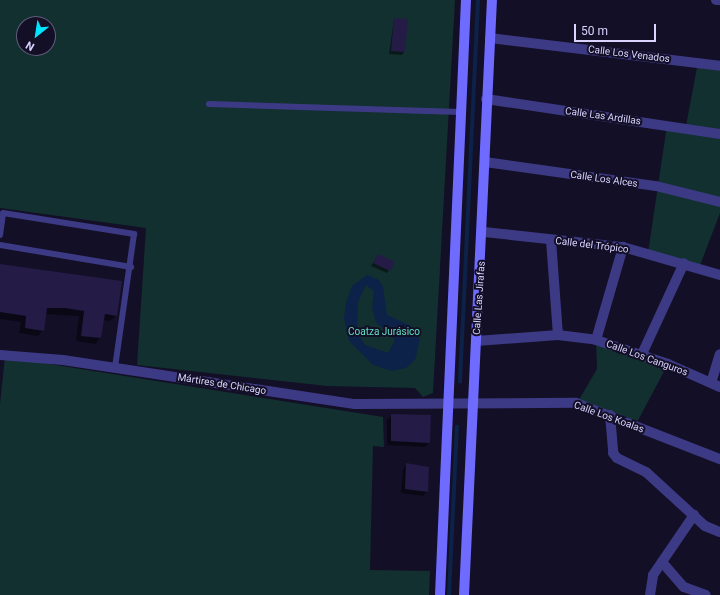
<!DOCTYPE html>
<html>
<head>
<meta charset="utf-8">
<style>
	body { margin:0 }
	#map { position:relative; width:720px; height:595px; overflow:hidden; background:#130f26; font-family:Roboto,sans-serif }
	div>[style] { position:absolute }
	.green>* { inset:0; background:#12302f }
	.water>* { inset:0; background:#0c2248 }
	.shadow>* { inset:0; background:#0007 }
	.stream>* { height:3.5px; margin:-1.75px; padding:0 1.75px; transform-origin:1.75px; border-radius:1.75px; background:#0c2248 }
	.building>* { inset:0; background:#241b47 }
	.service>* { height:6px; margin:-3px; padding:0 3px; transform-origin:3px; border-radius:3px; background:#3d3a85 }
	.minor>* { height:10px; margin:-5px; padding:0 5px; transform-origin:5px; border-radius:5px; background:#3d3a85 }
	.secondary>* { height:10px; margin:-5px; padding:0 5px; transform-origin:5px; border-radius:5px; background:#6f6bff }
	span { translate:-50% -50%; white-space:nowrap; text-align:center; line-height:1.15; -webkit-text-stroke:4px #130f26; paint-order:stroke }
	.street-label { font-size:10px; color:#d9d4ff }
	.park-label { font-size:10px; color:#5fe0c0 }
	.north { position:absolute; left:16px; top:16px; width:40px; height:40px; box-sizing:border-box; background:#130f26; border:1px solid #625e7d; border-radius:50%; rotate:210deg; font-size:11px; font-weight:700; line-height:16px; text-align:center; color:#d9d4ff }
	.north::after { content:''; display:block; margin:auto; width:14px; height:18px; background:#00e5ff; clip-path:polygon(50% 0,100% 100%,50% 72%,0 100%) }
	.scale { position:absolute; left:574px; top:24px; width:82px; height:18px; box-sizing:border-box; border:2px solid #d9d4ff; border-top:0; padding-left:5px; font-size:12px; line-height:14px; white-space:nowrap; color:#d9d4ff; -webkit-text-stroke:3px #130f26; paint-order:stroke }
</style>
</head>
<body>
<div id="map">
	<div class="green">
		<div style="clip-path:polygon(evenodd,0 0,455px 0,433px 393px,423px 397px,415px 388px,327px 386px,137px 365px,146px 228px,0 208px,0 0,24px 24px,48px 24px,48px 48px,24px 48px,24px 24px)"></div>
		<div style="clip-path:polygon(698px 62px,720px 66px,720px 213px,699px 268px,648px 253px,667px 125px,686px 126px)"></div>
		<div style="clip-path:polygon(596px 340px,668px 364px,635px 426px,577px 403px,597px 369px)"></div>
		<div style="clip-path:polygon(5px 357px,383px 417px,384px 447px,373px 446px,370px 570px,430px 571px,429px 595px,0 595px,0 404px)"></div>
	</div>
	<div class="water">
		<div style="clip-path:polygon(evenodd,367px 275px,379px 280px,383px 287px,387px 315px,411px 326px,420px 339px,415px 360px,406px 368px,392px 371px,373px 365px,349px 341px,344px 318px,346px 303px,352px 286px,367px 275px,366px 285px,374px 291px,372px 308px,376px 322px,395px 340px,388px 353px,365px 345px,357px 331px,358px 302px,366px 285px)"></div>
	</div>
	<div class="shadow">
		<div style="clip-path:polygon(394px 19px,404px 52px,402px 55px,389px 54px)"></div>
		<div style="clip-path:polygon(378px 255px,389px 270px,387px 273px,371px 266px)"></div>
		<div style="clip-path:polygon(0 265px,116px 316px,110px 321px,103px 320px,100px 338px,95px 344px,76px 341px,79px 316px,46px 314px,43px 330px,38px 336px,19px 333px,21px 322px,0 319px)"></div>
		<div style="clip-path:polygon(392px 415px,430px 416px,429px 443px,425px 447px,387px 445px,387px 420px)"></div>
		<div style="clip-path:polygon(407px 464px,428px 468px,427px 492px,423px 496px,401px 493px,403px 469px)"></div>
	</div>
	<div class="stream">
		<div style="left:460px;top:382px;width:382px;rotate:-87.3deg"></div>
		<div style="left:449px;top:595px;width:168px;rotate:-87.3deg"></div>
	</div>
	<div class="building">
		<div style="clip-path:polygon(394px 18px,408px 19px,405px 52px,391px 51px)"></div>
		<div style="clip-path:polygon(378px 254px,395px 262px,390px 271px,373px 263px)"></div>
		<div style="clip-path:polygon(0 264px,122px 281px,117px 316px,105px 314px,101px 338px,81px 336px,84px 311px,65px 308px,47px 308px,44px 331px,25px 328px,26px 316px,0 312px)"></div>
		<div style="clip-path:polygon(391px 414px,431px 415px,430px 443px,391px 441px)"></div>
		<div style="clip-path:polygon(406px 463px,429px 467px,428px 492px,405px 489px)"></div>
	</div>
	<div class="service">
		<div style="left:209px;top:104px;width:251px;rotate:1.8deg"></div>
		<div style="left:0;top:235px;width:22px;rotate:-82deg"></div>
		<div style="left:3px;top:213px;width:133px;rotate:9.1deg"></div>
		<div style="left:134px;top:234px;width:134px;rotate:98.1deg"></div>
		<div style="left:0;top:245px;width:133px;rotate:9.5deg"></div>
	</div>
	<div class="minor">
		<div style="left:716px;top:0;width:4px"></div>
		<div style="left:490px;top:38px;width:232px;rotate:6.9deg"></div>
		<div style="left:486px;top:99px;width:237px;rotate:8.5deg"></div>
		<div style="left:485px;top:162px;width:173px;rotate:8deg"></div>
		<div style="left:656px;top:186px;width:66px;rotate:14deg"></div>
		<div style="left:484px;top:232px;width:140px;rotate:6.2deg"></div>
		<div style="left:623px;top:247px;width:101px;rotate:16.1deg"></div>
		<div style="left:551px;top:240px;width:95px;rotate:85.8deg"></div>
		<div style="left:596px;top:340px;width:97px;rotate:-73.8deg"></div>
		<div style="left:476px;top:341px;width:82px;rotate:-4.2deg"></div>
		<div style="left:558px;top:335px;width:38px;rotate:7deg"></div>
		<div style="left:596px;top:340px;width:76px;rotate:18.4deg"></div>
		<div style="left:668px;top:364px;width:57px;rotate:23.9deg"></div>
		<div style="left:642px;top:354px;width:100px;rotate:-65.2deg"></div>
		<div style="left:0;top:355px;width:63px;rotate:4.5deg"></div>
		<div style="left:63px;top:360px;width:295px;rotate:8.6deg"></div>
		<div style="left:355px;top:404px;width:221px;rotate:-0.3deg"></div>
		<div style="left:576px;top:403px;width:155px;rotate:21.3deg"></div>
		<div style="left:711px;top:383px;width:30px;rotate:-73deg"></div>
		<div style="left:610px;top:415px;width:38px;rotate:85deg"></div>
		<div style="left:613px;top:453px;width:6px;rotate:51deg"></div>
		<div style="left:617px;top:458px;width:32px;rotate:26deg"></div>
		<div style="left:646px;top:472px;width:80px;rotate:42.5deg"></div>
		<div style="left:705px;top:526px;width:16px;rotate:22deg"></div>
		<div style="left:662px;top:562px;width:33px;rotate:49deg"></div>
		<div style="left:684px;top:587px;width:23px;rotate:20deg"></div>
		<div style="left:650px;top:595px;width:20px;rotate:-81deg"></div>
		<div style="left:653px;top:575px;width:73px;rotate:-55.7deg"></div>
	</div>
	<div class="secondary">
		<div style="left:440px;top:595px;width:596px;rotate:-87.5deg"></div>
		<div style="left:464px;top:595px;width:596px;rotate:-87.31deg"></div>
	</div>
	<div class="street-label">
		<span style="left:629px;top:54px;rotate:7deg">Calle Los Venados</span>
		<span style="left:603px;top:116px;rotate:8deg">Calle Las Ardillas</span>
		<span style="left:604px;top:179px;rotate:8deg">Calle Los Alces</span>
		<span style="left:592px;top:245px;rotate:7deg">Calle del Trópico</span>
		<span style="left:479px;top:298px;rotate:-86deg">Calle Las Jirafas</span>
		<span style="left:647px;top:358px;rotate:20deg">Calle Los Canguros</span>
		<span style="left:222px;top:384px;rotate:9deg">Mártires de Chicago</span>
		<span style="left:609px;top:417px;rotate:20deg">Calle Los Koalas</span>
	</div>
	<div class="park-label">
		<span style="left:384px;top:332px">Coatza Jurásico</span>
	</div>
	<div class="north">N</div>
	<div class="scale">50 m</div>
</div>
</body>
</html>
